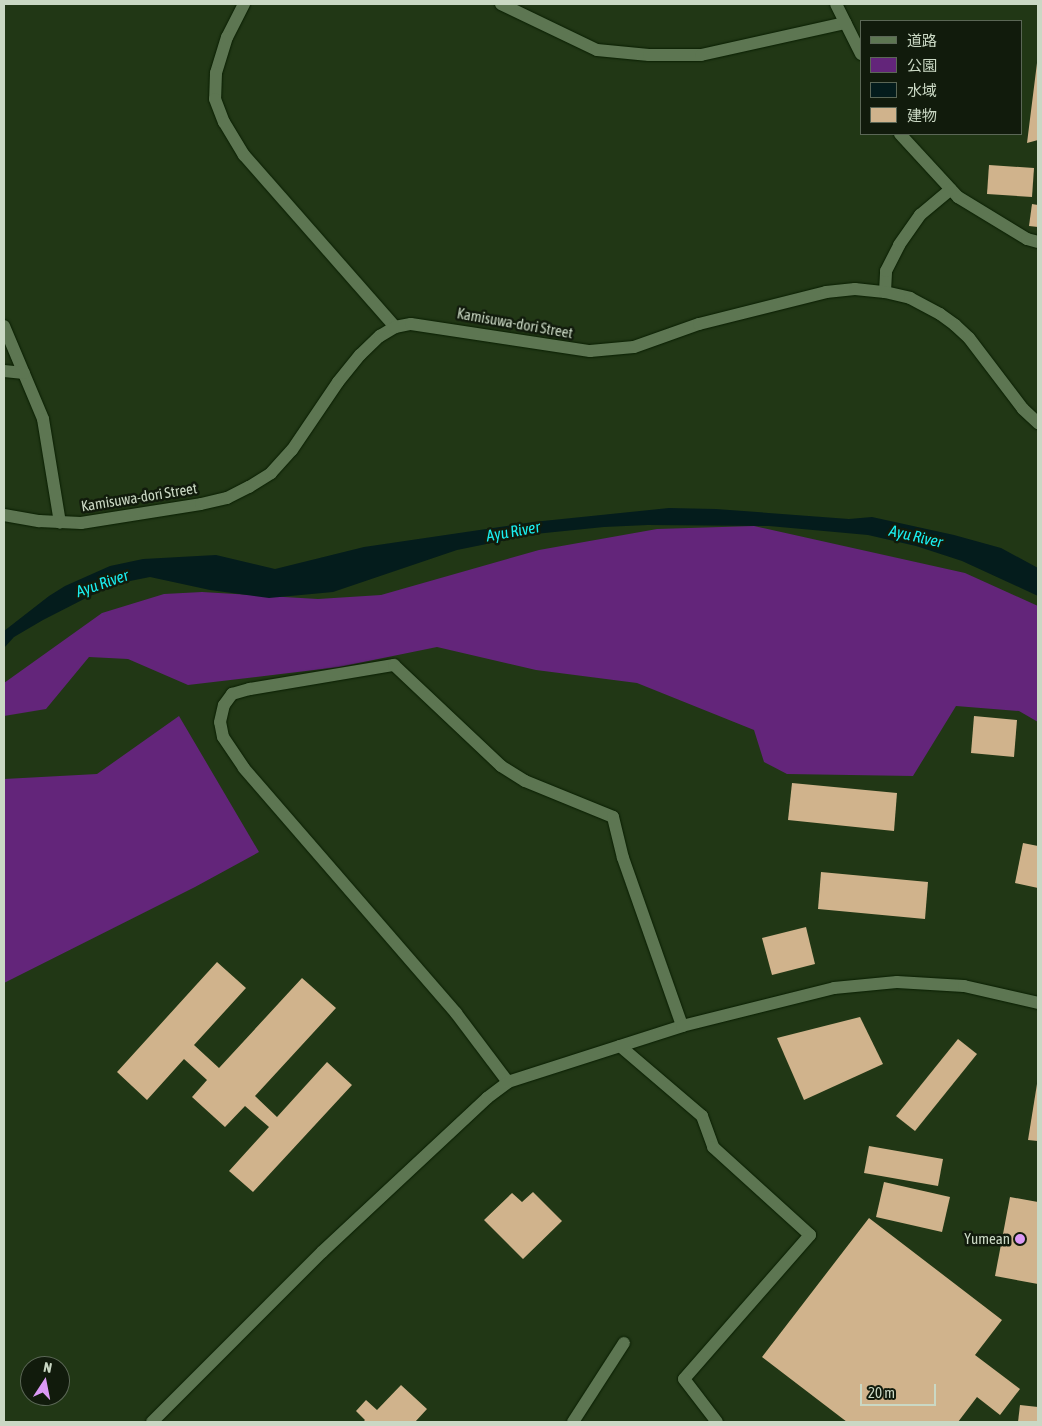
<!DOCTYPE html>
<html>
<head>
<meta charset="utf-8">
<style>
	body { margin:0 }
	#map { position:relative; width:1042px; height:1426px; overflow:hidden; background:#213715; font-family:"Asap Condensed","Noto Sans JP",sans-serif }
	div>[style] { position:absolute }
	.green>* { inset:0; background:#63257a }
	.water>* { inset:0; background:#041c1c }
	.building>* { inset:0; background:#d0b38c }
	.roads { filter:drop-shadow(0 0 1px #091e00) drop-shadow(0 0 1px #091e00) }
	.minor>* { height:12px; margin:-6px; padding:0 6px; transform-origin:6px; border-radius:6px; background:#5d7652 }
	.tertiary>* { height:12px; margin:-6px; padding:0 6px; transform-origin:6px; border-radius:6px; background:#5d7652 }
	.dots>* { width:14px; height:14px; translate:-50% -50%; box-sizing:border-box; border:2px solid #111b0c; border-radius:50% }
	span { translate:-50% -50%; white-space:nowrap; text-align:center; line-height:1.15; -webkit-text-stroke:5px #111b0c; paint-order:stroke }
	.street-label { font-size:15px; color:#cad8c4 }
	.poi-label { font-size:15px; color:#cad8c4 }
	.right { translate:-100% -50%; text-align:right }
	.water-label { font-size:16px; color:#1aeff1; font-style:italic }
	.frame { position:absolute; inset:0; border:5px solid #cad8c4; pointer-events:none }
	.legend { position:absolute; left:860px; top:20px; width:162px; height:115px; box-sizing:border-box; background:#111b0c; border:1px solid #5b6756; margin:0; padding:6px 9px; list-style:none; font-size:15px; color:#cad8c4 }
	.legend li { display:flex; align-items:center; gap:10px; height:25px }
	.legend b { width:25px; border:1px solid #5b6756 }
	.north { position:absolute; left:20px; top:1356px; width:50px; height:50px; box-sizing:border-box; background:#111b0c; border:1px solid #5b6756; border-radius:50%; rotate:11deg; font-size:14px; font-weight:700; line-height:20px; text-align:center; color:#cad8c4 }
	.north::after { content:''; display:block; margin:auto; width:18px; height:22px; background:#db99f5; clip-path:polygon(50% 0,100% 100%,50% 72%,0 100%) }
	.scale { position:absolute; left:860px; top:1384px; width:76px; height:22px; box-sizing:border-box; border:2px solid #cad8c4; border-top:0; padding-left:6px; font-size:15px; line-height:18px; white-space:nowrap; color:#cad8c4; -webkit-text-stroke:4px #111b0c; paint-order:stroke }
</style>
</head>
<body>
<div id="map">
	<div class="green">
		<div style="clip-path:polygon(754px 526px,965px 573px,1038px 606px,1038px 722px,1019px 711px,956px 706px,913px 776px,787px 774px,764px 762px,754px 730px,637px 683px,536px 670px,437px 647px,339px 667px,188px 685px,128px 659px,89px 657px,46px 709px,4px 716px,4px 683px,102px 613px,164px 594px,202px 592px,318px 599px,381px 595px,539px 550px,657px 529px)"></div>
		<div style="clip-path:polygon(179px 716px,259px 852px,195px 887px,4px 983px,4px 779px,97px 774px)"></div>
	</div>
	<div class="water">
		<div style="clip-path:polygon(669px 508px,716px 509px,849px 519px,872px 517px,954px 535px,1001px 548px,1038px 568px,1038px 596px,962px 561px,916px 546px,868px 535px,769px 526px,648px 525px,604px 527px,535px 534px,457px 550px,333px 592px,269px 598px,210px 590px,150px 577px,115px 584px,88px 597px,43px 620px,14px 637px,4px 648px,4px 631px,49px 596px,65px 586px,110px 566px,143px 559px,216px 555px,275px 569px,364px 547px,533px 522px)"></div>
	</div>
	<div class="building">
		<div style="clip-path:polygon(1037px 63px,1038px 140px,1027px 143px)"></div>
		<div style="clip-path:polygon(989px 165px,1034px 168px,1032px 197px,987px 194px)"></div>
		<div style="clip-path:polygon(1032px 204px,1038px 205px,1038px 227px,1029px 226px)"></div>
		<div style="clip-path:polygon(974px 716px,1017px 720px,1014px 757px,971px 753px)"></div>
		<div style="clip-path:polygon(792px 783px,897px 793px,894px 831px,788px 820px)"></div>
		<div style="clip-path:polygon(1023px 843px,1038px 846px,1038px 888px,1015px 883px)"></div>
		<div style="clip-path:polygon(821px 872px,928px 882px,925px 919px,818px 909px)"></div>
		<div style="clip-path:polygon(806px 927px,815px 964px,772px 975px,762px 938px)"></div>
		<div style="clip-path:polygon(217px 962px,246px 988px,194px 1045px,219px 1068px,302px 978px,336px 1008px,255px 1096px,277px 1117px,327px 1062px,352px 1085px,253px 1192px,229px 1171px,269px 1127px,245px 1106px,225px 1127px,192px 1097px,207px 1080px,184px 1059px,147px 1100px,117px 1072px)"></div>
		<div style="clip-path:polygon(860px 1017px,883px 1064px,804px 1100px,777px 1038px)"></div>
		<div style="clip-path:polygon(958px 1039px,977px 1054px,915px 1131px,896px 1116px)"></div>
		<div style="clip-path:polygon(1037px 1084px,1038px 1084px,1038px 1141px,1028px 1140px)"></div>
		<div style="clip-path:polygon(869px 1146px,943px 1159px,938px 1186px,864px 1173px)"></div>
		<div style="clip-path:polygon(884px 1182px,950px 1197px,942px 1232px,876px 1217px)"></div>
		<div style="clip-path:polygon(533px 1192px,562px 1221px,523px 1259px,484px 1220px,512px 1193px,522px 1202px)"></div>
		<div style="clip-path:polygon(1010px 1197px,1038px 1202px,1038px 1284px,995px 1276px)"></div>
		<div style="clip-path:polygon(869px 1218px,1002px 1320px,975px 1355px,1020px 1389px,1000px 1415px,977px 1397px,958px 1422px,847px 1422px,762px 1357px)"></div>
		<div style="clip-path:polygon(401px 1385px,427px 1409px,415px 1422px,363px 1422px,365px 1420px,356px 1411px,366px 1400px,377px 1410px)"></div>
		<div style="clip-path:polygon(1020px 1405px,1038px 1407px,1038px 1422px,1018px 1422px)"></div>
	</div>
	<div class="roads">
		<div class="minor">
			<div style="left:244px;top:4px;width:37px;rotate:117deg"></div>
			<div style="left:227px;top:37px;width:38px;rotate:107deg"></div>
			<div style="left:216px;top:73px;width:26px;rotate:92deg"></div>
			<div style="left:215px;top:99px;width:25px;rotate:69deg"></div>
			<div style="left:224px;top:122px;width:39px;rotate:59deg"></div>
			<div style="left:244px;top:155px;width:229px;rotate:48.7deg"></div>
			<div style="left:501px;top:4px;width:106px;rotate:25.6deg"></div>
			<div style="left:597px;top:50px;width:52px;rotate:5.5deg"></div>
			<div style="left:649px;top:55px;width:52px"></div>
			<div style="left:701px;top:55px;width:148px;rotate:-12.5deg"></div>
			<div style="left:836px;top:4px;width:56px;rotate:63.4deg"></div>
			<div style="left:900px;top:134px;width:86px;rotate:47.4deg"></div>
			<div style="left:958px;top:197px;width:81px;rotate:31.3deg"></div>
			<div style="left:1027px;top:239px;width:11px;rotate:15deg"></div>
			<div style="left:885px;top:292px;width:21px;rotate:-87deg"></div>
			<div style="left:886px;top:271px;width:29px;rotate:-63deg"></div>
			<div style="left:899px;top:245px;width:37px;rotate:-55deg"></div>
			<div style="left:920px;top:215px;width:40px;rotate:-40deg"></div>
			<div style="left:4px;top:326px;width:101px;rotate:67.2deg"></div>
			<div style="left:43px;top:419px;width:105px;rotate:80.7deg"></div>
			<div style="left:4px;top:371px;width:20px;rotate:6deg"></div>
			<div style="left:4px;top:515px;width:36px;rotate:10deg"></div>
			<div style="left:39px;top:521px;width:42px;rotate:2.7deg"></div>
			<div style="left:81px;top:523px;width:121px;rotate:-9deg"></div>
			<div style="left:201px;top:504px;width:27px;rotate:-13deg"></div>
			<div style="left:227px;top:498px;width:25px;rotate:-27deg"></div>
			<div style="left:249px;top:487px;width:26px;rotate:-32deg"></div>
			<div style="left:271px;top:473px;width:31px;rotate:-48deg"></div>
			<div style="left:292px;top:450px;width:82px;rotate:-55.9deg"></div>
			<div style="left:338px;top:382px;width:35px;rotate:-51deg"></div>
			<div style="left:360px;top:355px;width:28px;rotate:-44deg"></div>
			<div style="left:380px;top:336px;width:17px;rotate:-31deg"></div>
			<div style="left:395px;top:327px;width:16px;rotate:-11deg"></div>
			<div style="left:411px;top:324px;width:181px;rotate:8.6deg"></div>
			<div style="left:590px;top:351px;width:44px;rotate:-5.2deg"></div>
			<div style="left:634px;top:347px;width:69px;rotate:-19.5deg"></div>
			<div style="left:699px;top:324px;width:131px;rotate:-14.1deg"></div>
			<div style="left:826px;top:292px;width:29px;rotate:-6deg"></div>
			<div style="left:855px;top:289px;width:30px;rotate:6deg"></div>
			<div style="left:885px;top:292px;width:26px;rotate:13deg"></div>
			<div style="left:910px;top:298px;width:34px;rotate:28deg"></div>
			<div style="left:940px;top:314px;width:19px;rotate:36deg"></div>
			<div style="left:955px;top:325px;width:19px;rotate:43deg"></div>
			<div style="left:969px;top:338px;width:89px;rotate:52.7deg"></div>
			<div style="left:1023px;top:409px;width:21px;rotate:43deg"></div>
			<div style="left:620px;top:1046px;width:108px;rotate:40.5deg"></div>
			<div style="left:702px;top:1116px;width:33px;rotate:70deg"></div>
			<div style="left:713px;top:1147px;width:131px;rotate:42.2deg"></div>
			<div style="left:810px;top:1235px;width:191px;rotate:131.2deg"></div>
			<div style="left:684px;top:1379px;width:54px;rotate:52.5deg"></div>
			<div style="left:508px;top:1082px;width:86px;rotate:-127deg"></div>
			<div style="left:456px;top:1013px;width:324px;rotate:-130.9deg"></div>
			<div style="left:244px;top:768px;width:37px;rotate:-124deg"></div>
			<div style="left:223px;top:737px;width:15px;rotate:-101deg"></div>
			<div style="left:220px;top:722px;width:17px;rotate:-77deg"></div>
			<div style="left:224px;top:705px;width:14px;rotate:-54deg"></div>
			<div style="left:232px;top:694px;width:19px;rotate:-16deg"></div>
			<div style="left:250px;top:689px;width:146px;rotate:-9.5deg"></div>
			<div style="left:394px;top:665px;width:147px;rotate:43.3deg"></div>
			<div style="left:501px;top:766px;width:28px;rotate:32deg"></div>
			<div style="left:525px;top:781px;width:95px;rotate:22.2deg"></div>
			<div style="left:613px;top:817px;width:42px;rotate:76.3deg"></div>
			<div style="left:623px;top:858px;width:178px;rotate:70.6deg"></div>
			<div style="left:152px;top:1422px;width:240px;rotate:-45deg"></div>
			<div style="left:322px;top:1252px;width:226px;rotate:-43deg"></div>
			<div style="left:487px;top:1098px;width:26px;rotate:-37deg"></div>
			<div style="left:508px;top:1082px;width:183px;rotate:-17.8deg"></div>
			<div style="left:682px;top:1026px;width:157px;rotate:-14deg"></div>
			<div style="left:573px;top:1422px;width:94px;rotate:-57.2deg"></div>
		</div>
		<div class="tertiary">
			<div style="left:834px;top:988px;width:63px;rotate:-5.4deg"></div>
			<div style="left:897px;top:982px;width:67px;rotate:3.4deg"></div>
			<div style="left:964px;top:986px;width:76px;rotate:12.9deg"></div>
		</div>
	</div>
	<div class="dots">
		<div style="left:1020px;top:1239px;background:#db99f5"></div>
	</div>
	<div class="street-label">
		<span style="left:515px;top:323px;rotate:10deg">Kamisuwa-dori Street</span>
		<span style="left:139px;top:497px;rotate:-9deg">Kamisuwa-dori Street</span>
	</div>
	<div class="poi-label">
		<span class="right" style="left:1010px;top:1239px">Yumean</span>
	</div>
	<div class="water-label">
		<span style="left:513px;top:531px;rotate:-10deg">Ayu River</span>
		<span style="left:916px;top:536px;rotate:13deg">Ayu River</span>
		<span style="left:102px;top:583px;rotate:-19deg">Ayu River</span>
	</div>
	<div class="frame"></div>
	<ul class="legend">
	<li><b style="height:6px;background:#5d7652"></b>道路</li>
	<li><b style="height:14px;background:#63257a"></b>公園</li>
	<li><b style="height:14px;background:#041c1c"></b>水域</li>
	<li><b style="height:14px;background:#d0b38c"></b>建物</li>
	</ul>
	<div class="north">N</div>
	<div class="scale">20 m</div>
</div>
</body>
</html>
